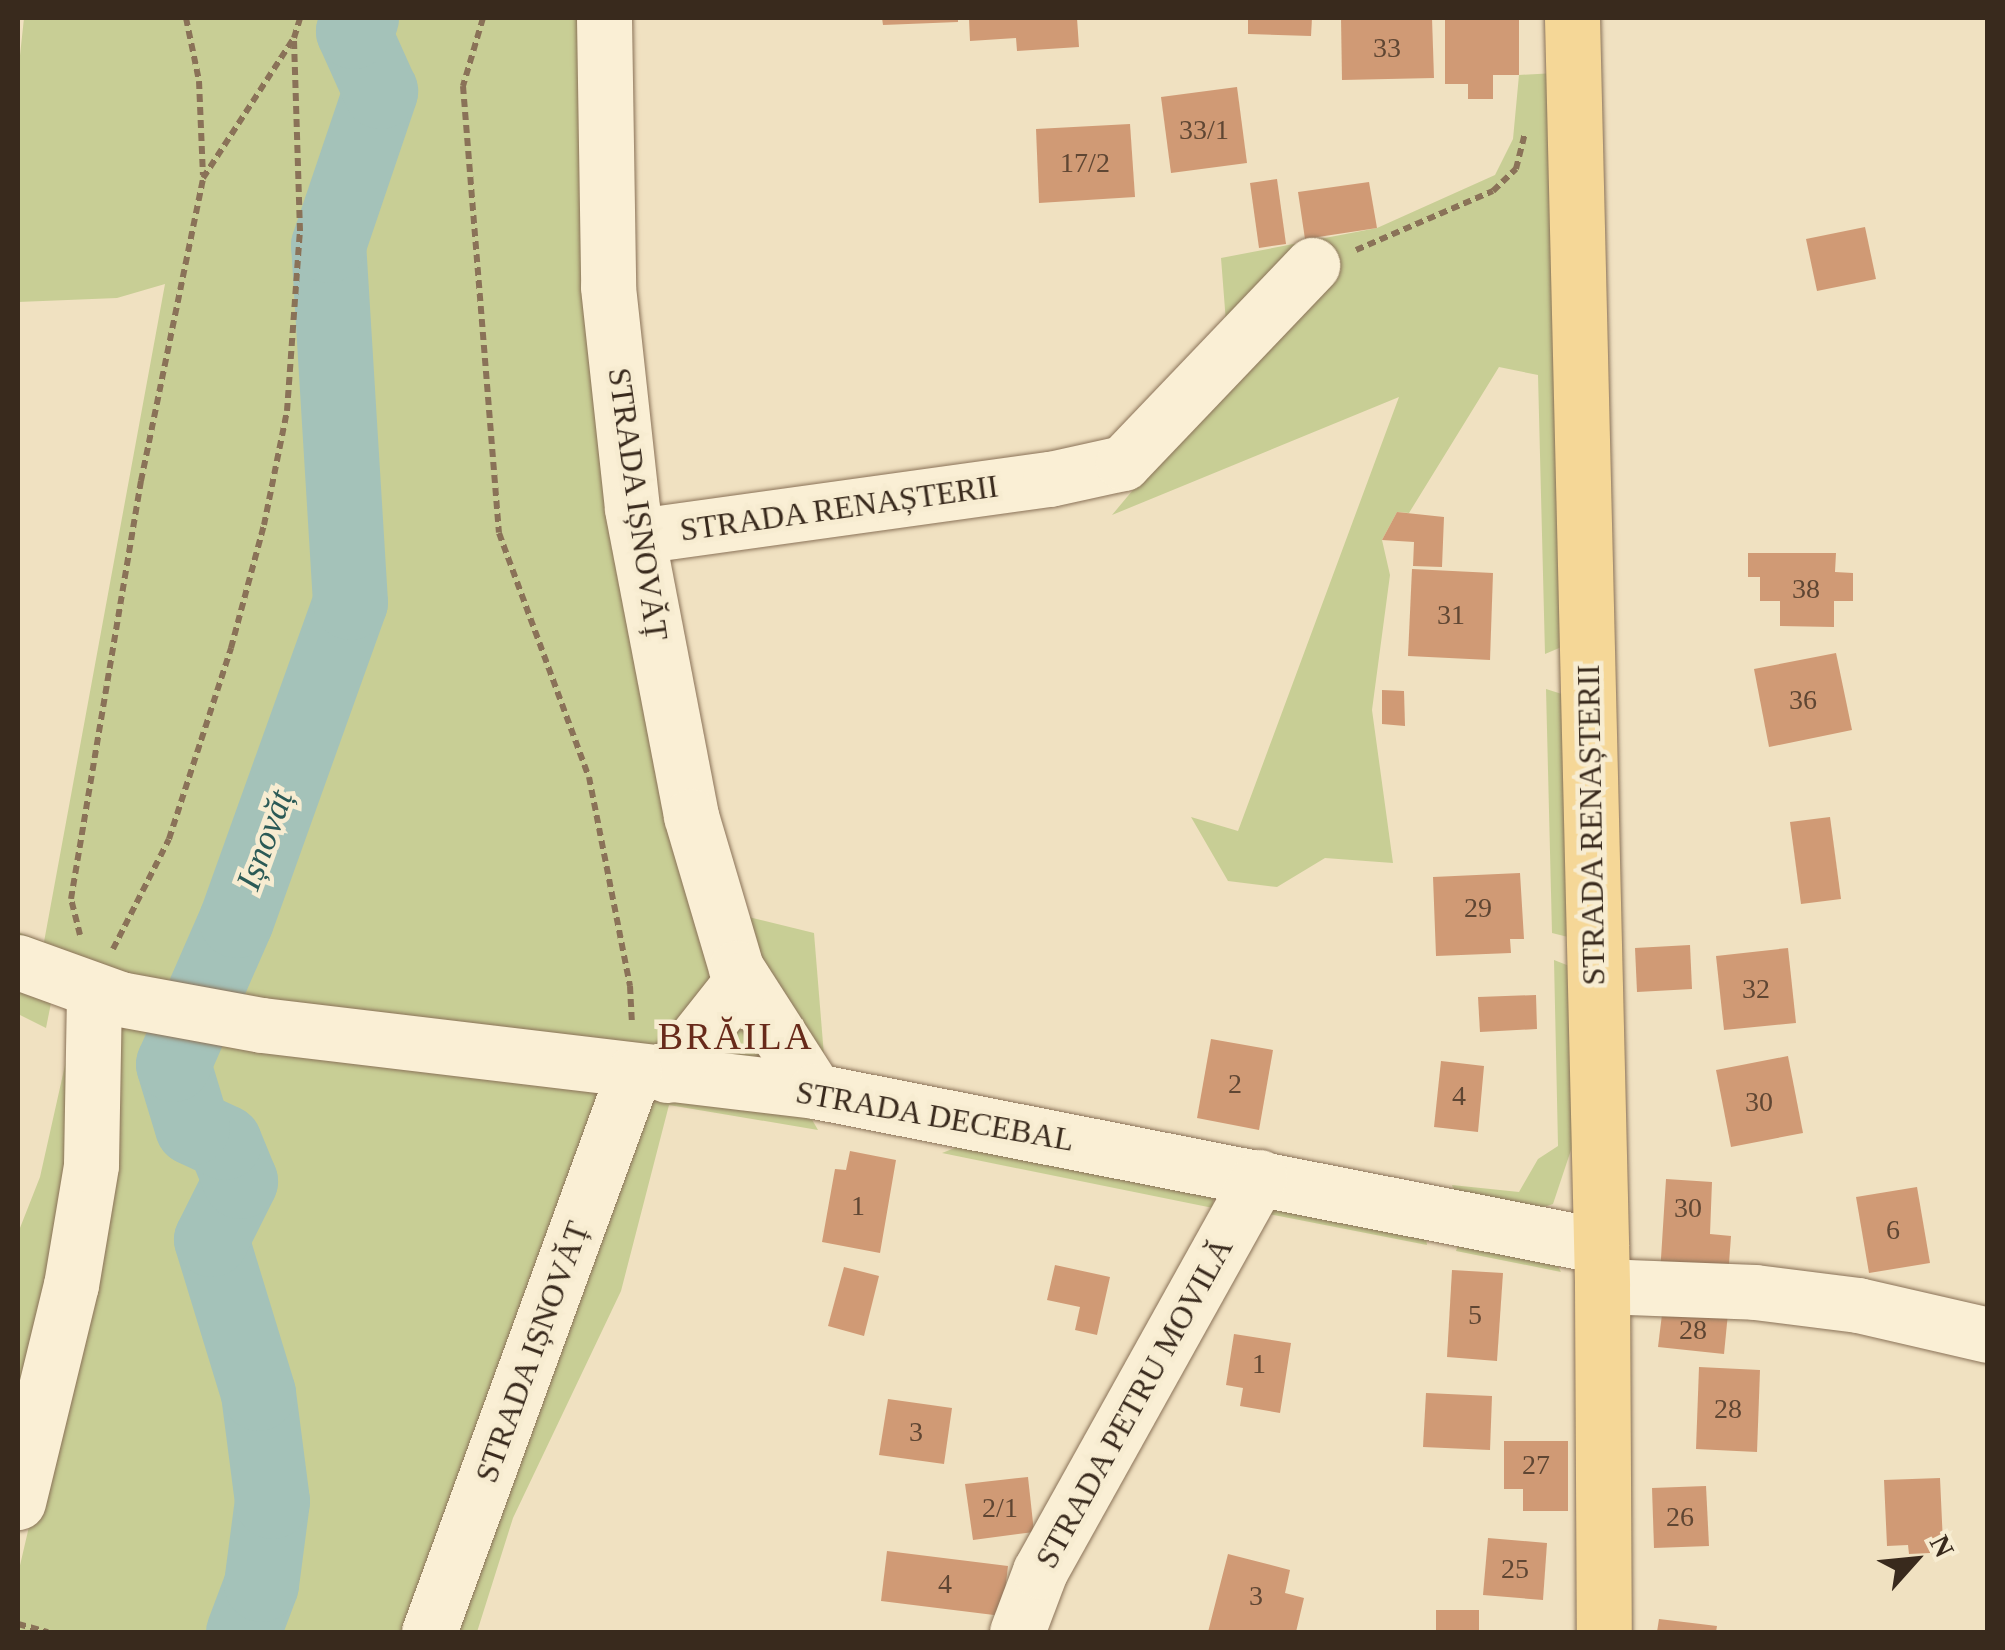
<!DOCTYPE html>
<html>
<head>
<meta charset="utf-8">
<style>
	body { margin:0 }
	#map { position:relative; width:2005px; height:1650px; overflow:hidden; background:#f0e1c1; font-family:"Times New Roman",serif }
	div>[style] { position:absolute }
	.green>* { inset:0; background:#c8ce95 }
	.river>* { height:75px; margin:-37.5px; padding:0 37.5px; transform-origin:37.5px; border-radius:37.5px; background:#a4c2b9 }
	.building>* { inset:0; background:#d09a75 }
	.path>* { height:6px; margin-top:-3px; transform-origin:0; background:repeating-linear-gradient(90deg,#8a7258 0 8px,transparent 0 13px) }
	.roads { filter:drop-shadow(0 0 2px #8a7258) drop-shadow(0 0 2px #8a7258) }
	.minor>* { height:55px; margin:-27.5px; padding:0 27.5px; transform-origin:27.5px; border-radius:27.5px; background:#faefd5 }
	.major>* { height:55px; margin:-27.5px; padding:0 27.5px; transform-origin:27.5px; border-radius:27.5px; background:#f5d797 }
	span { translate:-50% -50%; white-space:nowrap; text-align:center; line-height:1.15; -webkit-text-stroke:9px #f7ecd1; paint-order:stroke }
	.number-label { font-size:28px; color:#5f4633 }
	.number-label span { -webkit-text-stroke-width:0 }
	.street-label { font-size:32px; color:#392a1d }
	.water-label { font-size:35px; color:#2b5a56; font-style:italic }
	.quarter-label { font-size:38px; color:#682a1a; letter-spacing:2.5px }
	.frame { position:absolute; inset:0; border:20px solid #392a1d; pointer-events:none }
	.north { position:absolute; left:1865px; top:1510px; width:100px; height:100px; -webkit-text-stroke:8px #f7ecd1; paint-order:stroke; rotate:63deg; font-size:28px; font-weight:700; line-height:40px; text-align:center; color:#392a1d }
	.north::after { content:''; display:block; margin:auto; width:35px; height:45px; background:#392a1d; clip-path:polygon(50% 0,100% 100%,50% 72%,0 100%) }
</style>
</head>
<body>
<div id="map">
	<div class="green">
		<div style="clip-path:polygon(24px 18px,586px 18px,722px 976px,665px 1054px,275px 1013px,18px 950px,18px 932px,44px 942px,165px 284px,117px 298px,18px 302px,18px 74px)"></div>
		<div style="clip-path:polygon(1556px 73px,1564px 646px,1545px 654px,1538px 375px,1499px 367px,1409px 513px,1397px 512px,1382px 540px,1390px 575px,1372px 710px,1393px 863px,1325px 858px,1277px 887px,1228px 881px,1191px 817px,1238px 831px,1399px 397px,1112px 515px,1230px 374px,1221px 258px,1377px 228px,1495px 175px,1513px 139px,1519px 75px)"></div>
		<div style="clip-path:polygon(1546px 689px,1565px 695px,1572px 938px,1552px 933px)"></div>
		<div style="clip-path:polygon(732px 913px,814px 933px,825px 1068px)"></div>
		<div style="clip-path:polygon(1554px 960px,1572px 967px,1573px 1144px,1553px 1204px,1529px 1212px,1456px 1198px,1452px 1185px,1519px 1192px,1538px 1159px,1558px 1146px)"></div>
		<div style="clip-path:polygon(18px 975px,53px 993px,46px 1028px,18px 1014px)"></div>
		<div style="clip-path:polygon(742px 1006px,788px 1073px,706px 1052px)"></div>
		<div style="clip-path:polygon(76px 1016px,66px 1236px,18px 1392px,18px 1233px,40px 1177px)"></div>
		<div style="clip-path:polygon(121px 1021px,612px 1088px,407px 1632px,18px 1632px,18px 1574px,112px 1169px)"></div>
		<div style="clip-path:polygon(663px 1095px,803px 1104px,818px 1130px,669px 1105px,621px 1291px,513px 1518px,477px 1632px,439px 1632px,644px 1108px)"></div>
		<div style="clip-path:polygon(970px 1142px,1214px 1188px,1213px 1208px,942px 1153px)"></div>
		<div style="clip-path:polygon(1278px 1201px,1424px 1225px,1427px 1245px,1259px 1212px)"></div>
		<div style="clip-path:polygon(1462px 1234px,1554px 1258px,1561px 1272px,1456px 1251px)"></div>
	</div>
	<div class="river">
		<div style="left:243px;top:1632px;width:51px;rotate:-69.4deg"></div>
		<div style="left:261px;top:1584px;width:84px;rotate:-82.5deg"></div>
		<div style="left:272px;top:1501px;width:109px;rotate:-97.4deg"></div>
		<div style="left:258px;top:1393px;width:161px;rotate:-107deg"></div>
		<div style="left:211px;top:1239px;width:65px;rotate:-63.4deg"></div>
		<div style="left:240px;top:1181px;width:42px;rotate:-112.3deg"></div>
		<div style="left:224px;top:1142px;width:35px;rotate:-155deg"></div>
		<div style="left:192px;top:1127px;width:66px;rotate:-106.8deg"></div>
		<div style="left:173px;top:1064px;width:157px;rotate:-66.4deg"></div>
		<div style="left:236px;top:920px;width:338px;rotate:-70.3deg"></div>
		<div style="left:350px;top:602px;width:358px;rotate:-93.5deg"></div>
		<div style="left:328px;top:245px;width:163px;rotate:-71.3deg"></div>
		<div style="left:380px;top:91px;width:66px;rotate:-114.2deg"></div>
		<div style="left:353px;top:31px;width:15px;rotate:-58deg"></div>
	</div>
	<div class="building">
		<div style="clip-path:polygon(882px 18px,958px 18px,958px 22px,883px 25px)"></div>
		<div style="clip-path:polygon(969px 18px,1077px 18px,1079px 47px,1017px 51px,1016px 38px,970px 41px)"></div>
		<div style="clip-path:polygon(1248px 18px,1312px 18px,1311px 36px,1248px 34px)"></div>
		<div style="clip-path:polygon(1341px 18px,1432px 18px,1434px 78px,1342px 80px)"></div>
		<div style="clip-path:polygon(1445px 18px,1519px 18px,1519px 75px,1493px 75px,1493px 99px,1468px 99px,1468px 84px,1445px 84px)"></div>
		<div style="clip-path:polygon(1237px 87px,1247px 163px,1171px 173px,1161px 97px)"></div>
		<div style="clip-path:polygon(1130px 124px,1135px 197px,1039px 203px,1036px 129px)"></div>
		<div style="clip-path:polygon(1277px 179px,1286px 244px,1259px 248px,1250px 183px)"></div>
		<div style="clip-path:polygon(1369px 182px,1377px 228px,1305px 239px,1298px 192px)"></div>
		<div style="clip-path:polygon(1865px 227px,1876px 279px,1817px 291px,1806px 239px)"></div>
		<div style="clip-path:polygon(1397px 512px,1444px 517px,1442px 567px,1413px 566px,1414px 542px,1382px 540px)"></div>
		<div style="clip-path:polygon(1748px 553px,1836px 553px,1835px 572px,1853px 573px,1853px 601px,1834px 601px,1834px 627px,1780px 626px,1780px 601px,1760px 601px,1760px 577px,1748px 577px)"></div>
		<div style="clip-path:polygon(1412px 569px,1493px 573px,1490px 660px,1408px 656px)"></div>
		<div style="clip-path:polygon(1836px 653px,1852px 730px,1769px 747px,1754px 669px)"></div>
		<div style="clip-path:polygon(1382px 690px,1404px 691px,1405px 726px,1382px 724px)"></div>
		<div style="clip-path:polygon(1830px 817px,1841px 899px,1801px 904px,1790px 822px)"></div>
		<div style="clip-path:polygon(1520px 873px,1524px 939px,1510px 939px,1511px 953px,1436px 956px,1433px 877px)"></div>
		<div style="clip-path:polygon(1690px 945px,1692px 989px,1637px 992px,1635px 948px)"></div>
		<div style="clip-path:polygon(1788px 948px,1796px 1023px,1724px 1030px,1716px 956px)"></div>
		<div style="clip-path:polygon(1536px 995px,1537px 1029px,1480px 1032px,1478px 997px)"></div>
		<div style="clip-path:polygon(1211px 1039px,1273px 1050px,1259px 1130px,1197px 1118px)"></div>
		<div style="clip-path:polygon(1788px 1056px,1803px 1133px,1731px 1147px,1716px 1070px)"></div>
		<div style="clip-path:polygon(1441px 1061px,1484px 1066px,1478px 1132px,1434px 1127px)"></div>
		<div style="clip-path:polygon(850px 1151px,896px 1160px,880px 1253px,822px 1242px,835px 1169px,846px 1170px)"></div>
		<div style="clip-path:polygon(1666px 1179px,1712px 1182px,1710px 1234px,1731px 1236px,1728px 1278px,1660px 1274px)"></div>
		<div style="clip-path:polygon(1917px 1187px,1930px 1263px,1869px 1273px,1856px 1197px)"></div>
		<div style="clip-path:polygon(1055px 1265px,1110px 1277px,1097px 1335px,1075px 1330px,1080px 1307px,1047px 1300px)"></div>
		<div style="clip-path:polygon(844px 1267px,879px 1276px,864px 1336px,828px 1326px)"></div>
		<div style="clip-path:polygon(1452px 1270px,1503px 1273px,1497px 1361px,1447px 1357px)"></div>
		<div style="clip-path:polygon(1663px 1306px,1728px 1313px,1724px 1354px,1658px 1347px)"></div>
		<div style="clip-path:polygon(1234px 1334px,1291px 1343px,1280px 1413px,1240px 1406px,1243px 1388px,1226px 1385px)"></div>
		<div style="clip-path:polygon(1699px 1367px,1760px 1370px,1757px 1452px,1696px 1449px)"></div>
		<div style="clip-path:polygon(1426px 1393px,1492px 1396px,1490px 1450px,1423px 1447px)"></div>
		<div style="clip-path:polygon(888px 1399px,952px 1408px,944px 1464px,879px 1455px)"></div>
		<div style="clip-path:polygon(1504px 1441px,1568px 1441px,1568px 1511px,1523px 1511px,1523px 1489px,1504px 1489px)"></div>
		<div style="clip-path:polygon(1028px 1477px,1034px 1532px,973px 1540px,965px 1484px)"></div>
		<div style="clip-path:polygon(1940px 1478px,1943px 1543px,1930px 1543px,1930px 1553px,1909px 1554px,1908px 1545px,1887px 1546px,1884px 1480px)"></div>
		<div style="clip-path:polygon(1706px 1486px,1709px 1546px,1654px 1548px,1652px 1488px)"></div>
		<div style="clip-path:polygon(1488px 1538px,1547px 1543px,1543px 1600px,1483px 1595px)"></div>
		<div style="clip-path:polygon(887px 1551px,1008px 1566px,1002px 1616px,881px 1601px)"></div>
		<div style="clip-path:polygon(1228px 1554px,1290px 1570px,1285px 1593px,1304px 1598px,1296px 1632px,1208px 1632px)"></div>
		<div style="clip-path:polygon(1436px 1610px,1479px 1610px,1479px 1632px,1436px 1632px)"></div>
		<div style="clip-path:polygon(1659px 1619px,1717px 1626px,1716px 1632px,1657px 1632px)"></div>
	</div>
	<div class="path">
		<div style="left:186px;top:18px;width:64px;rotate:78.3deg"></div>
		<div style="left:199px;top:81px;width:94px;rotate:87.6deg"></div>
		<div style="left:483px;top:18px;width:71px;rotate:106.4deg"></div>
		<div style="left:463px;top:86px;width:448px;rotate:85.4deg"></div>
		<div style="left:499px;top:533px;width:260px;rotate:69.8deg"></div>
		<div style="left:589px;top:777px;width:213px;rotate:78.9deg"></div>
		<div style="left:630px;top:986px;width:36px;rotate:87deg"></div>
		<div style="left:1356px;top:250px;width:149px;rotate:-23.3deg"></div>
		<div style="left:1493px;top:191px;width:32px;rotate:-44deg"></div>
		<div style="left:1516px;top:169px;width:36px;rotate:-76deg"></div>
		<div style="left:80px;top:935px;width:37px;rotate:-104deg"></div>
		<div style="left:71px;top:899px;width:424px;rotate:-80.5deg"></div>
		<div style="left:141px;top:481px;width:309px;rotate:-78.4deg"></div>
		<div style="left:203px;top:178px;width:167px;rotate:-57deg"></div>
		<div style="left:294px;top:38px;width:21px;rotate:-73deg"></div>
		<div style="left:113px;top:949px;width:123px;rotate:-63deg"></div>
		<div style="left:169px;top:839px;width:201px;rotate:-72deg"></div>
		<div style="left:231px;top:648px;width:127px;rotate:-75deg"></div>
		<div style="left:264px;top:525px;width:116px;rotate:-78.6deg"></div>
		<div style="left:287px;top:411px;width:180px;rotate:-85.9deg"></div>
		<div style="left:300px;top:231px;width:193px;rotate:-91.8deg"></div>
		<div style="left:18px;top:1624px;width:31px;rotate:15deg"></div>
	</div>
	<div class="roads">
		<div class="minor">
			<div style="left:604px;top:18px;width:269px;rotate:89.1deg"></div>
			<div style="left:608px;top:287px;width:223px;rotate:83.8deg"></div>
			<div style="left:632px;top:509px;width:313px;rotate:79.1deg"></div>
			<div style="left:691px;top:816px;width:159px;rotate:73.5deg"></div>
			<div style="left:736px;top:968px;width:146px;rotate:57.3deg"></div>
			<div style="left:638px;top:536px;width:416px;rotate:-7.9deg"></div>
			<div style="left:1050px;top:479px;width:75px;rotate:-12.4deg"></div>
			<div style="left:1123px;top:463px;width:274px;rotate:-46.3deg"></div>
			<div style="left:18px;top:962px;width:109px;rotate:19.9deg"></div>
			<div style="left:120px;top:999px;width:144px;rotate:10.4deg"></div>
			<div style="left:262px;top:1025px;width:557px;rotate:6.81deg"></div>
			<div style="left:815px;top:1091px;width:801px;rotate:11.16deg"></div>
			<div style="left:667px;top:1075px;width:122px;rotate:-51.6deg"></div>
			<div style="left:1602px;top:1286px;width:153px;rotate:2.2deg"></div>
			<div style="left:1755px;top:1292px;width:104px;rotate:7.2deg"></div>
			<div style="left:1858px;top:1305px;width:133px;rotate:13deg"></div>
			<div style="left:18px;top:1502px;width:223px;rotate:-76.3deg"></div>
			<div style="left:71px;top:1285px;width:122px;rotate:-80.5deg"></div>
			<div style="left:91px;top:1165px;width:174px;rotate:-89deg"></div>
			<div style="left:429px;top:1632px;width:596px;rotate:-69.89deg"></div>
			<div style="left:1017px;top:1632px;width:65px;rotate:-69.3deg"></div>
			<div style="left:1040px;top:1571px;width:451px;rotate:-60.9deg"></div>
		</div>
		<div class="major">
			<div style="left:1572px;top:18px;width:1268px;rotate:88.64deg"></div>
			<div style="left:1602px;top:1286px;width:346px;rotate:89.7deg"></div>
		</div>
	</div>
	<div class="number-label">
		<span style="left:1387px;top:48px">33</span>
		<span style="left:1204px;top:130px">33/1</span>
		<span style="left:1085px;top:163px">17/2</span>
		<span style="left:1806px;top:589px">38</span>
		<span style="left:1451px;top:615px">31</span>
		<span style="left:1803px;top:700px">36</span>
		<span style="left:1478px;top:908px">29</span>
		<span style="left:1756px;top:989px">32</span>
		<span style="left:1235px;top:1084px">2</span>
		<span style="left:1459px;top:1096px">4</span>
		<span style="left:1759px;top:1102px">30</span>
		<span style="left:858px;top:1206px">1</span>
		<span style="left:1688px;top:1208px">30</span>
		<span style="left:1893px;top:1230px">6</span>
		<span style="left:1475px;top:1315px">5</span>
		<span style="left:1693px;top:1330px">28</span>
		<span style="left:1259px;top:1364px">1</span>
		<span style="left:1728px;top:1409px">28</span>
		<span style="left:916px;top:1432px">3</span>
		<span style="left:1536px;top:1465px">27</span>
		<span style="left:1000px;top:1508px">2/1</span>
		<span style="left:1680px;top:1517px">26</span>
		<span style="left:1515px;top:1569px">25</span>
		<span style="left:945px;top:1584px">4</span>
		<span style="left:1256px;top:1596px">3</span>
	</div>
	<div class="street-label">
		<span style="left:638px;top:504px;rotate:82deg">STRADA IȘNOVĂȚ</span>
		<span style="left:839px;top:508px;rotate:-8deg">STRADA RENAȘTERII</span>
		<span style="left:1591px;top:825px;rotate:-91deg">STRADA RENAȘTERII</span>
		<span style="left:935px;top:1116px;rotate:10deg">STRADA DECEBAL</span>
		<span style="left:532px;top:1352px;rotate:-70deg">STRADA IȘNOVĂȚ</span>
		<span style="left:1134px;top:1403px;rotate:-61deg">STRADA PETRU MOVILĂ</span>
	</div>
	<div class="water-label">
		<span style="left:265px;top:840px;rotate:-70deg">Ișnovăț</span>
	</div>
	<div class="quarter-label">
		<span style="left:736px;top:1037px">BRĂILA</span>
	</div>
	<div class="frame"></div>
	<div class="north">N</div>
</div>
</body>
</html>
